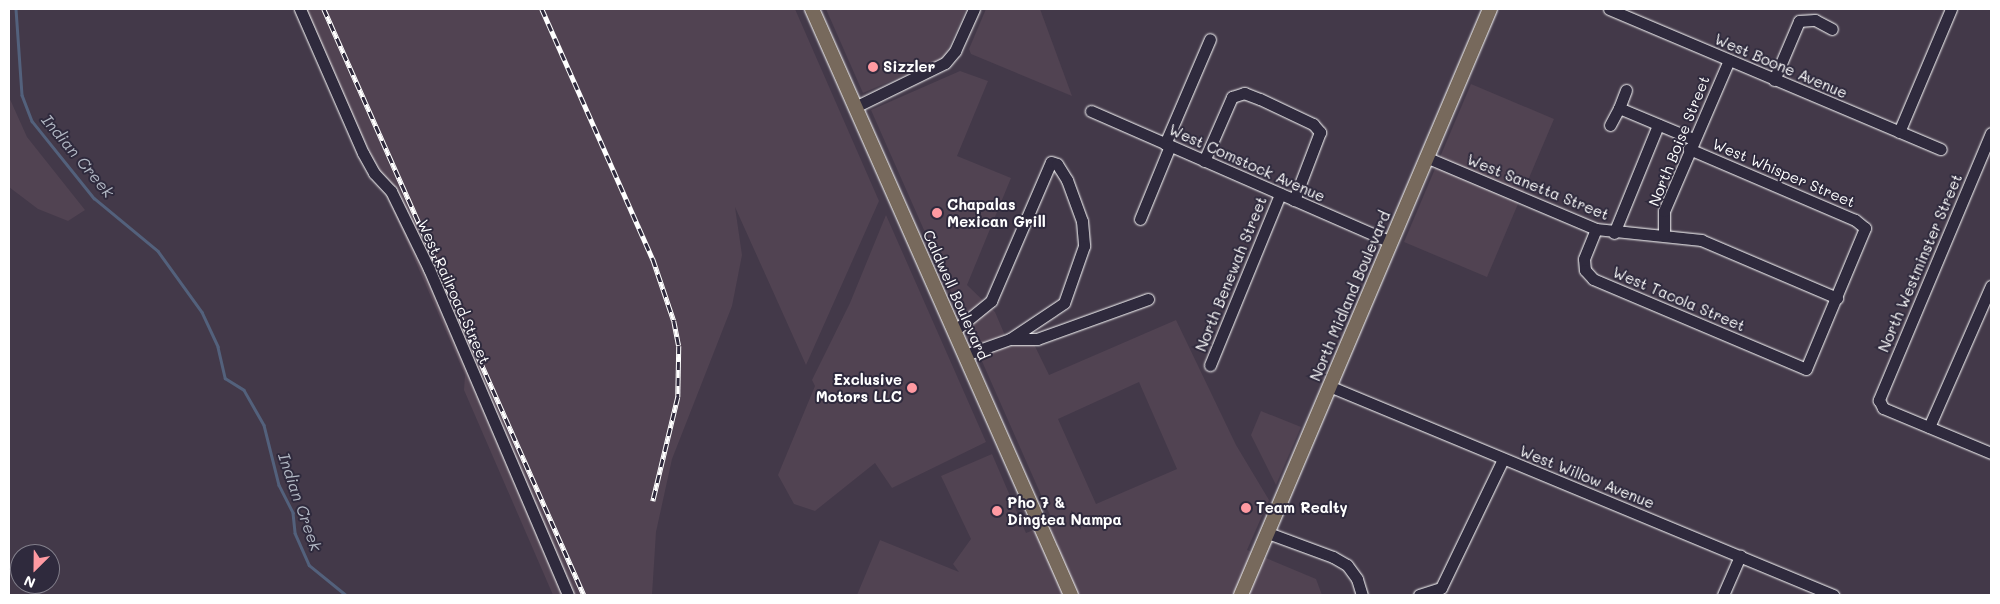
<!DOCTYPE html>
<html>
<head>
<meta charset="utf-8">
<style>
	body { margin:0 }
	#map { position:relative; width:2000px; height:604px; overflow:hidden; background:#433949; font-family:Mali,sans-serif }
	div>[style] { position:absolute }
	.built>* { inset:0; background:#514352 }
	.stream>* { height:2.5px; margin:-1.25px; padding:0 1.25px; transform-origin:1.25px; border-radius:1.25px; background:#53617c }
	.roads { filter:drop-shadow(0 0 1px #fff) drop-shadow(0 0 1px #fff) }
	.minor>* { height:11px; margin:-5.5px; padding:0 5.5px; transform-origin:5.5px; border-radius:5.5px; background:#2f2a3d }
	.major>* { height:14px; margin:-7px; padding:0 7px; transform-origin:7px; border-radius:7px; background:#77695c }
	.rail>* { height:4.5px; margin-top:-2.25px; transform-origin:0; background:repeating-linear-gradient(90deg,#2f2a3d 0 8px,#fff 0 16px); box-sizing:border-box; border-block:1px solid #fff }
	.dots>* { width:14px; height:14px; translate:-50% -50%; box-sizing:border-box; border:2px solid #2f2a3d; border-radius:50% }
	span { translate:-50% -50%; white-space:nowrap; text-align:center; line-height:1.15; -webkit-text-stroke:4px #2f2a3d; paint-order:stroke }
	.street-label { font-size:15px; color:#fff }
	.poi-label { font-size:15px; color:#fff; font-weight:700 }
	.left { translate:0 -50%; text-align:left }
	.right { translate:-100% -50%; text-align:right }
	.water-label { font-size:16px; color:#b2b8c4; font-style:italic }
	.frame { position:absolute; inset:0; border:10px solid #fff; pointer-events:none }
	.north { position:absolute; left:10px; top:544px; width:50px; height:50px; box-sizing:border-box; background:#2f2a3d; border:1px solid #827f8b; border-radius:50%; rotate:203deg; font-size:14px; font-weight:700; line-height:20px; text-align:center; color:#fff }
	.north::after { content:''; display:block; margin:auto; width:18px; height:22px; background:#ff9aa2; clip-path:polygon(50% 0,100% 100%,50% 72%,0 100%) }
</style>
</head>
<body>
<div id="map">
	<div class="built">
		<div style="clip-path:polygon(305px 9px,795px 9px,879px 201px,806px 365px,735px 207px,742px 255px,732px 306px,672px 459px,656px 532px,652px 595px,553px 595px,464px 390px,465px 375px)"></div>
		<div style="clip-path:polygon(826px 9px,966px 9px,944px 58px,863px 93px)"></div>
		<div style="clip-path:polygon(986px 9px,1040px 9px,1072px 96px,971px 54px,969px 49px)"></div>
		<div style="clip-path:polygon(evenodd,960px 71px,988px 81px,957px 156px,1011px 178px,967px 285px,995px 312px,1010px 347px,1031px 338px,1049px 375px,1176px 320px,1236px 445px,1269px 500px,1247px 550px,1316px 579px,1322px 595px,857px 595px,880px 540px,959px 572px,953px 564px,971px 539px,941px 476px,992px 454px,1026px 533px,1053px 522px,871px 110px,960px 71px,1139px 382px,1177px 469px,1096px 504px,1058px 419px,1139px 382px)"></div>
		<div style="clip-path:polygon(1471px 84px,1554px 119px,1487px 277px,1404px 242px)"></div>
		<div style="clip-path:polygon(9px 97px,27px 137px,85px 210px,68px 221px,38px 209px,9px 187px)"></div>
		<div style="clip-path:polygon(886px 215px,986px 442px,892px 488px,875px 463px,815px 511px,794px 504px,778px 475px,815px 386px,812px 380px,850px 303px)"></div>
		<div style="clip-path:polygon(1261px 411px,1301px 427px,1276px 485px,1251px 435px)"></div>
	</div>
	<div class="stream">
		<div style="left:16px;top:9px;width:86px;rotate:86deg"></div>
		<div style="left:22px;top:95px;width:28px;rotate:69deg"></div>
		<div style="left:32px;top:121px;width:99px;rotate:51.2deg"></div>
		<div style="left:94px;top:198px;width:83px;rotate:39.6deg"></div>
		<div style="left:158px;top:251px;width:75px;rotate:54.2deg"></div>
		<div style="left:202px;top:312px;width:38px;rotate:65deg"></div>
		<div style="left:218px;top:347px;width:32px;rotate:77deg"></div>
		<div style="left:225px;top:378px;width:22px;rotate:32deg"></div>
		<div style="left:244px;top:390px;width:40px;rotate:60.3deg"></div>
		<div style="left:264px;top:425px;width:62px;rotate:76deg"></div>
		<div style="left:279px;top:485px;width:31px;rotate:63deg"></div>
		<div style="left:293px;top:513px;width:20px;rotate:84deg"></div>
		<div style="left:295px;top:533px;width:35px;rotate:66deg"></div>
		<div style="left:309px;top:565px;width:48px;rotate:39deg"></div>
	</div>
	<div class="roads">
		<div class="minor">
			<div style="left:300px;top:9px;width:157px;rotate:66.4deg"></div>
			<div style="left:363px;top:153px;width:23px;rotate:61deg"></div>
			<div style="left:374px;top:173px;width:25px;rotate:47deg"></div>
			<div style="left:391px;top:191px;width:87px;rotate:64deg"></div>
			<div style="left:429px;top:269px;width:354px;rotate:66.9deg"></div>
			<div style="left:1609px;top:9px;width:360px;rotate:22.9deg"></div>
			<div style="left:1774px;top:80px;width:64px;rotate:-67deg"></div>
			<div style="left:1799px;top:21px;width:16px;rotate:-4deg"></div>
			<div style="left:1815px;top:20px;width:19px;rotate:28deg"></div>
			<div style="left:1626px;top:90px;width:19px;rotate:111deg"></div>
			<div style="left:1619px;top:108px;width:80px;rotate:22.7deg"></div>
			<div style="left:855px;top:107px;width:100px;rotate:-26.1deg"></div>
			<div style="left:945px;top:63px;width:16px;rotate:-50deg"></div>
			<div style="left:955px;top:51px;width:46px;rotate:-65.7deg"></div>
			<div style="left:1091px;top:111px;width:327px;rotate:23.6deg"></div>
			<div style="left:1610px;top:125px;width:19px;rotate:-62deg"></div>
			<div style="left:1899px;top:132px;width:134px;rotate:-67.1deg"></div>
			<div style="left:1991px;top:133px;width:290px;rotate:112.8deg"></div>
			<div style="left:1879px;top:400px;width:9px;rotate:63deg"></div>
			<div style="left:1883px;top:408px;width:117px;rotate:22.6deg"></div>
			<div style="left:1165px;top:144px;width:114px;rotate:-66.8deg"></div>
			<div style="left:1428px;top:158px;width:182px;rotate:22.9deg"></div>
			<div style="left:1596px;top:229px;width:106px;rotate:6deg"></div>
			<div style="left:1701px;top:240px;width:148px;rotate:23.1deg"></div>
			<div style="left:1204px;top:161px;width:70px;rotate:-66.4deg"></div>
			<div style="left:1232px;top:97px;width:13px;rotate:-18deg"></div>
			<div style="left:1244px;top:93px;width:17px;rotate:21deg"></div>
			<div style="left:1260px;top:99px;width:59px;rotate:25.3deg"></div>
			<div style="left:1313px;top:124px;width:11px;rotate:49deg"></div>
			<div style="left:1320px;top:132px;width:73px;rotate:110.9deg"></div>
			<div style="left:1140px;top:219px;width:79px;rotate:-67.7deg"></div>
			<div style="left:1596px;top:229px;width:32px;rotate:112deg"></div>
			<div style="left:1584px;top:259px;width:11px;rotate:85deg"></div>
			<div style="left:1585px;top:270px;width:12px;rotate:48deg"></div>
			<div style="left:1593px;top:279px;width:231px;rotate:22.9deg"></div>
			<div style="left:1806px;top:369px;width:153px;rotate:-67.3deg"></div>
			<div style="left:1865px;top:228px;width:13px;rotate:-141deg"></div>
			<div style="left:1855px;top:220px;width:181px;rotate:-156.8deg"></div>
			<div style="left:1614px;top:233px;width:117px;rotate:-67.8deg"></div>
			<div style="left:1664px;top:235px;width:24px;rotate:-90deg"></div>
			<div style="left:1664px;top:211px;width:164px;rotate:-66.7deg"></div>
			<div style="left:954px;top:331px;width:48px;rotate:-39deg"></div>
			<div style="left:991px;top:301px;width:151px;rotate:-66.7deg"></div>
			<div style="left:1051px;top:162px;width:6px;rotate:18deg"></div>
			<div style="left:1057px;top:164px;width:19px;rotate:58deg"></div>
			<div style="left:1067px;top:180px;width:44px;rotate:69.9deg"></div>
			<div style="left:1082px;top:221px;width:25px;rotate:85deg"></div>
			<div style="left:1084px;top:246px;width:60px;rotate:109.3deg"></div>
			<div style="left:1064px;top:303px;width:65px;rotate:146.3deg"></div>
			<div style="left:965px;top:355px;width:48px;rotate:-19.6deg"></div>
			<div style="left:1010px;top:339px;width:27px"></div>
			<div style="left:1037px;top:339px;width:118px;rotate:-19.8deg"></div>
			<div style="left:1210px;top:365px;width:185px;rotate:-67.7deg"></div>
			<div style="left:1329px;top:386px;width:546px;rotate:22.52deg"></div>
			<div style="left:1929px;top:427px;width:154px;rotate:-66.3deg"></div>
			<div style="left:1268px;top:533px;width:69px;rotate:20.3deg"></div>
			<div style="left:1333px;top:557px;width:16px;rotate:30deg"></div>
			<div style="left:1347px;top:565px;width:17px;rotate:54deg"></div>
			<div style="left:1357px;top:579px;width:17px;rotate:73deg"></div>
			<div style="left:1419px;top:595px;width:23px;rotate:-18deg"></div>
			<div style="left:1441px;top:588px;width:143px;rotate:-64.3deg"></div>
			<div style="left:1723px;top:595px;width:43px;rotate:-66.4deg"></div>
		</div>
		<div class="major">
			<div style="left:812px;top:9px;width:641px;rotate:66.16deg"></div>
			<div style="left:1241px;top:595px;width:637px;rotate:-66.98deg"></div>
		</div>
	</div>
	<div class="rail">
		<div style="left:324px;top:9px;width:641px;rotate:66.07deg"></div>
		<div style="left:542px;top:9px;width:274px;rotate:66.1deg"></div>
		<div style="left:653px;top:259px;width:65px;rotate:71.3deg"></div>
		<div style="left:674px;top:321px;width:25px;rotate:79deg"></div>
		<div style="left:679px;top:346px;width:51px;rotate:91.1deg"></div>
		<div style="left:678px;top:397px;width:107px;rotate:103.5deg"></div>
	</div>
	<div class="dots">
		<div style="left:873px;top:67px;background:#ff9aa2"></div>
		<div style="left:937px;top:213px;background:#ff9aa2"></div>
		<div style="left:912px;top:388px;background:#ff9aa2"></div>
		<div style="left:1246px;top:508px;background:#ff9aa2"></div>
		<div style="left:997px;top:511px;background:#ff9aa2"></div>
	</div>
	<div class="street-label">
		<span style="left:1781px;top:66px;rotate:23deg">West Boone Avenue</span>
		<span style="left:1679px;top:141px;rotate:-68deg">North Boise Street</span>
		<span style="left:1247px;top:163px;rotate:24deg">West Comstock Avenue</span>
		<span style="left:1784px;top:173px;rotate:23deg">West Whisper Street</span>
		<span style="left:1538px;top:187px;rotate:22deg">West Sanetta Street</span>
		<span style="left:1920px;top:263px;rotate:-67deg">North Westminster Street</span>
		<span style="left:1231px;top:274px;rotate:-68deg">North Benewah Street</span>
		<span style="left:454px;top:292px;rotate:66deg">West Railroad Street</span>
		<span style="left:956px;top:295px;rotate:66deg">Caldwell Boulevard</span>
		<span style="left:1350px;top:296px;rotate:-67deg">North Midland Boulevard</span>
		<span style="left:1679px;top:299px;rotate:23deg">West Tacola Street</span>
		<span style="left:1587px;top:477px;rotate:22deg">West Willow Avenue</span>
	</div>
	<div class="poi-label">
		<span class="left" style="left:883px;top:67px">Sizzler</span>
		<span class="left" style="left:947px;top:213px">Chapalas<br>Mexican Grill</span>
		<span class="right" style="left:902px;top:388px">Exclusive<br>Motors LLC</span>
		<span class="left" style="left:1007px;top:511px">Pho 7 &amp;<br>Dingtea Nampa</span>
		<span class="left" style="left:1256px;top:508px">Team Realty</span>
	</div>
	<div class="water-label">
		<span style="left:78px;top:156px;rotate:50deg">Indian Creek</span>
		<span style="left:300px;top:502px;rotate:71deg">Indian Creek</span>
	</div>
	<div class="frame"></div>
	<div class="north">N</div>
</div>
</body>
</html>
